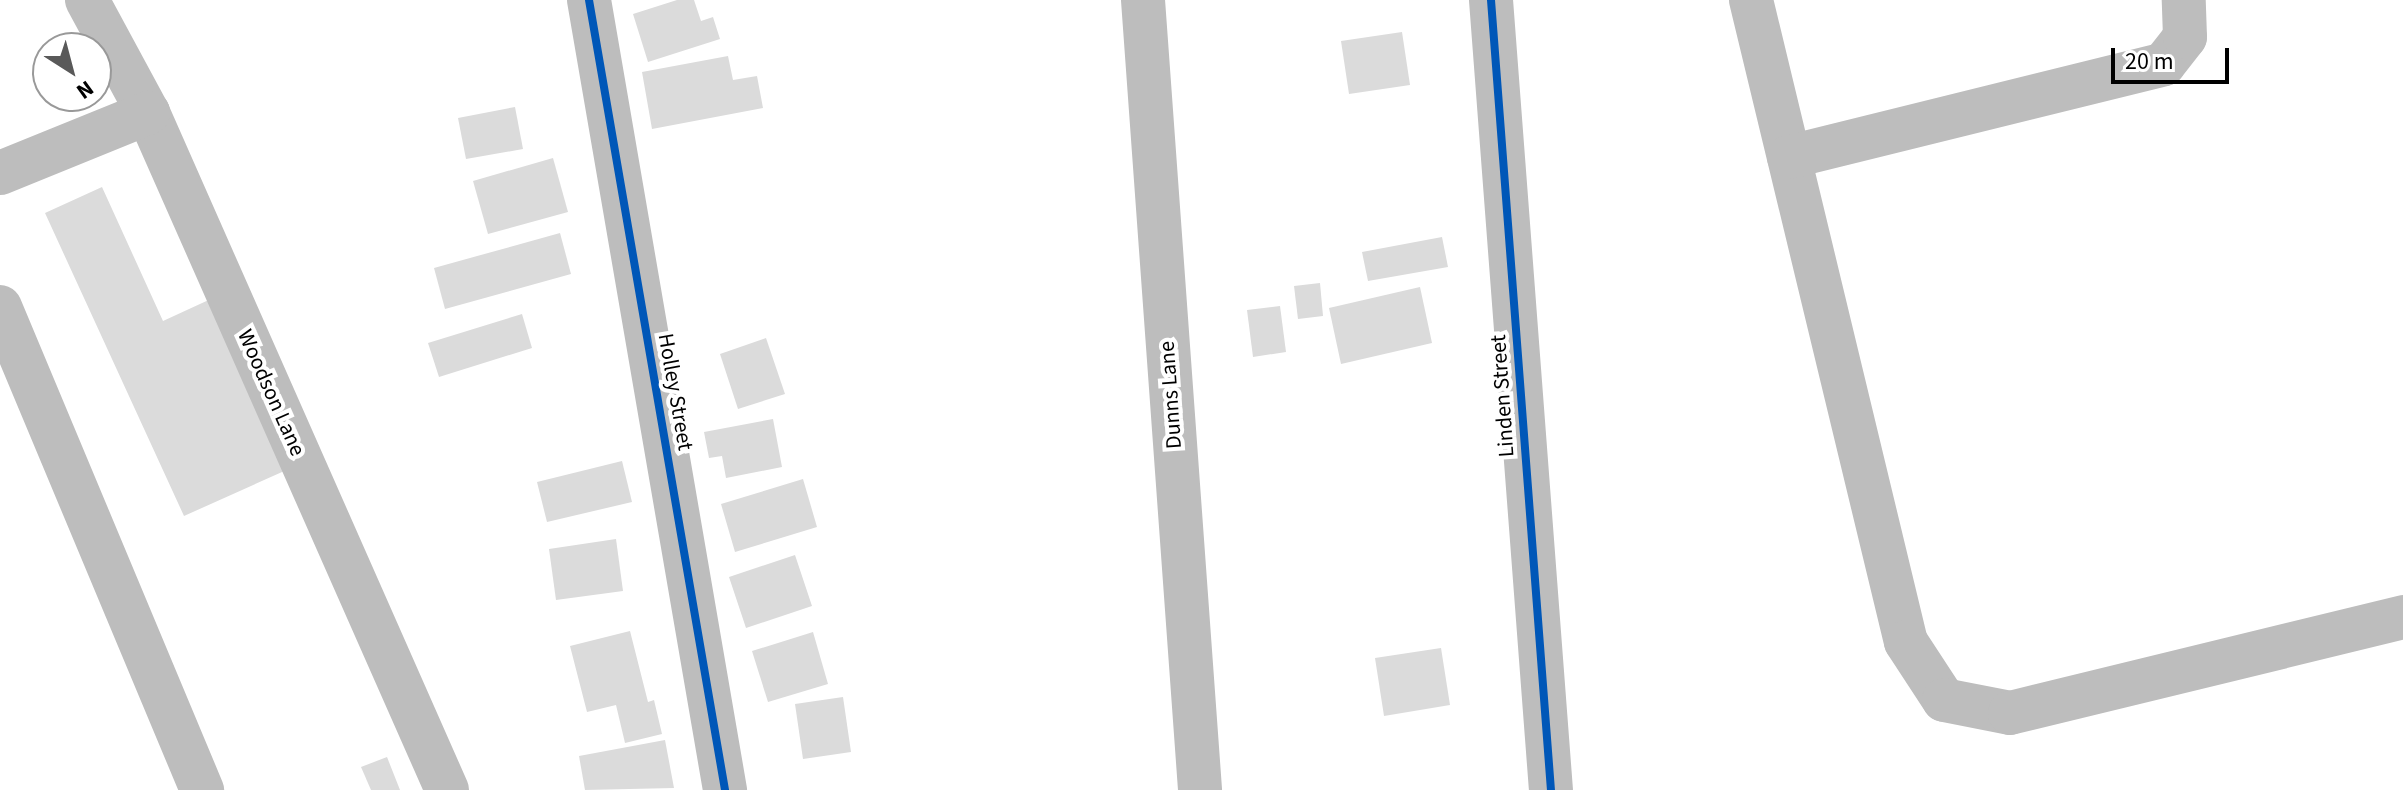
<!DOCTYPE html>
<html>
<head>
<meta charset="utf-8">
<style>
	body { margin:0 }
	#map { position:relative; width:2403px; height:790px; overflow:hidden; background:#fff; font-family:"Source Sans 3",sans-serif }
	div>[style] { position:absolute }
	.building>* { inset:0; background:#dbdbdb }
	.minor>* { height:44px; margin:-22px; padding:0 22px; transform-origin:22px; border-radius:22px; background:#bdbdbd }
	.cycleway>* { height:8px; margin:-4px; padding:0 4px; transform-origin:4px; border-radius:4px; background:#0057b8 }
	span { translate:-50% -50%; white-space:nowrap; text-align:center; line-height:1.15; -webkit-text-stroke:8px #fff; paint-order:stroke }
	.street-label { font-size:22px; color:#000 }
	.north { position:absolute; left:32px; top:32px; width:80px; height:80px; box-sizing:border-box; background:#fff; border:2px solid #999; border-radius:50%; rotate:144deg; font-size:22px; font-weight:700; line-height:32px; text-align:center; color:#000 }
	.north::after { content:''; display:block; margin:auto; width:28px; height:36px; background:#595959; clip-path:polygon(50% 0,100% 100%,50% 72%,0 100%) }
	.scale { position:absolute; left:2111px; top:48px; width:118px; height:36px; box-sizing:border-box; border:4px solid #000; border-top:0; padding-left:10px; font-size:24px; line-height:28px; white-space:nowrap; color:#000; -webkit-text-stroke:6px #fff; paint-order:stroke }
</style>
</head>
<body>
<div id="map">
	<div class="building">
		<div style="clip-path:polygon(677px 0,694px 0,701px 21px,713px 17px,720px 39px,648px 62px,633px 14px)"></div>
		<div style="clip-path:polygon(1402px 32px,1410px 85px,1349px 94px,1341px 41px)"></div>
		<div style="clip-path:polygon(728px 56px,733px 80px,757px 76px,763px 108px,652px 129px,642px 72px)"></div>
		<div style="clip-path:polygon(515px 107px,523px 149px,466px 159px,458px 118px)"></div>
		<div style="clip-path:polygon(553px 158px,568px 212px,488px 234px,473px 181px)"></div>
		<div style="clip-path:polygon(102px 187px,163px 321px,213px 298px,291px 468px,184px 516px,45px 213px)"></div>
		<div style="clip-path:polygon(560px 233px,571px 274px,445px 309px,434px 268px)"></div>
		<div style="clip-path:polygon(1442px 237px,1448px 267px,1368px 281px,1362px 252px)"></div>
		<div style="clip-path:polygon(1320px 283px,1323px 316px,1298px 319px,1294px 286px)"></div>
		<div style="clip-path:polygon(1420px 287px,1432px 343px,1341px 364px,1329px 308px)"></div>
		<div style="clip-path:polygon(1280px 306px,1286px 352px,1253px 357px,1247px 310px)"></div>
		<div style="clip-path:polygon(522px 314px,532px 348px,439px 377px,428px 343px)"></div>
		<div style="clip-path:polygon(766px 338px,785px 394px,738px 409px,720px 354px)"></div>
		<div style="clip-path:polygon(773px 419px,782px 467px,726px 478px,722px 456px,709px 458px,704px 432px)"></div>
		<div style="clip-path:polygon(622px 461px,632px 502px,547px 522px,537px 482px)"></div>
		<div style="clip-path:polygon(803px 479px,817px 527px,735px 552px,721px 504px)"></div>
		<div style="clip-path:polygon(616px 539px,623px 591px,556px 600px,549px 549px)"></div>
		<div style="clip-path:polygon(795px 555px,812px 606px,746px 628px,729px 577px)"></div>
		<div style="clip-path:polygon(630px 631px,648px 702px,654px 700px,662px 734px,625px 743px,616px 705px,587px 712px,570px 646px)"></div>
		<div style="clip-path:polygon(813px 632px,828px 684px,768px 702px,752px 651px)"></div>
		<div style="clip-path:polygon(1441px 648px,1450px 705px,1384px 716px,1375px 658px)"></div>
		<div style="clip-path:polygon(843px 697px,851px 752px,803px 759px,795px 704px)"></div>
		<div style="clip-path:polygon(665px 740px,674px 788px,585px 790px,579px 756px)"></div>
		<div style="clip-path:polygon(387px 757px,400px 790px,371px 790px,361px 767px)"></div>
	</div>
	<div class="minor">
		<div style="left:87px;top:0;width:128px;rotate:61.6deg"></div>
		<div style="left:148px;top:113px;width:740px;rotate:66.17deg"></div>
		<div style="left:589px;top:0;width:802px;rotate:80.23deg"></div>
		<div style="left:1143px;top:0;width:792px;rotate:85.87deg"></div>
		<div style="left:1491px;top:0;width:792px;rotate:85.66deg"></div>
		<div style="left:1751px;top:0;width:660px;rotate:76.43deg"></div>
		<div style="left:1906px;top:642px;width:69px;rotate:56.8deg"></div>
		<div style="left:1944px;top:700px;width:67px;rotate:11.1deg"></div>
		<div style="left:2010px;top:713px;width:405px;rotate:-13.7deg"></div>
		<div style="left:1789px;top:157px;width:386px;rotate:-13.9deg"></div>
		<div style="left:2164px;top:64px;width:34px;rotate:-52deg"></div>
		<div style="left:2185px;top:37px;width:37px;rotate:-92deg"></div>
		<div style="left:0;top:173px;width:160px;rotate:-22.1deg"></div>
		<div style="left:0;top:307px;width:524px;rotate:67.3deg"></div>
	</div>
	<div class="cycleway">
		<div style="left:589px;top:0;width:802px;rotate:80.23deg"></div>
		<div style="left:1491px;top:0;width:792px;rotate:85.66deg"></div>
	</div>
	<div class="street-label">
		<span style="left:675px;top:392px;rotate:80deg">Holley Street</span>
		<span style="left:271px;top:393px;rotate:66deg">Woodson Lane</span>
		<span style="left:1171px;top:395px;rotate:-94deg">Dunns Lane</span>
		<span style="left:1503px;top:396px;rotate:-94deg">Linden Street</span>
	</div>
	<div class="north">N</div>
	<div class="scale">20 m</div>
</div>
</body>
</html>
